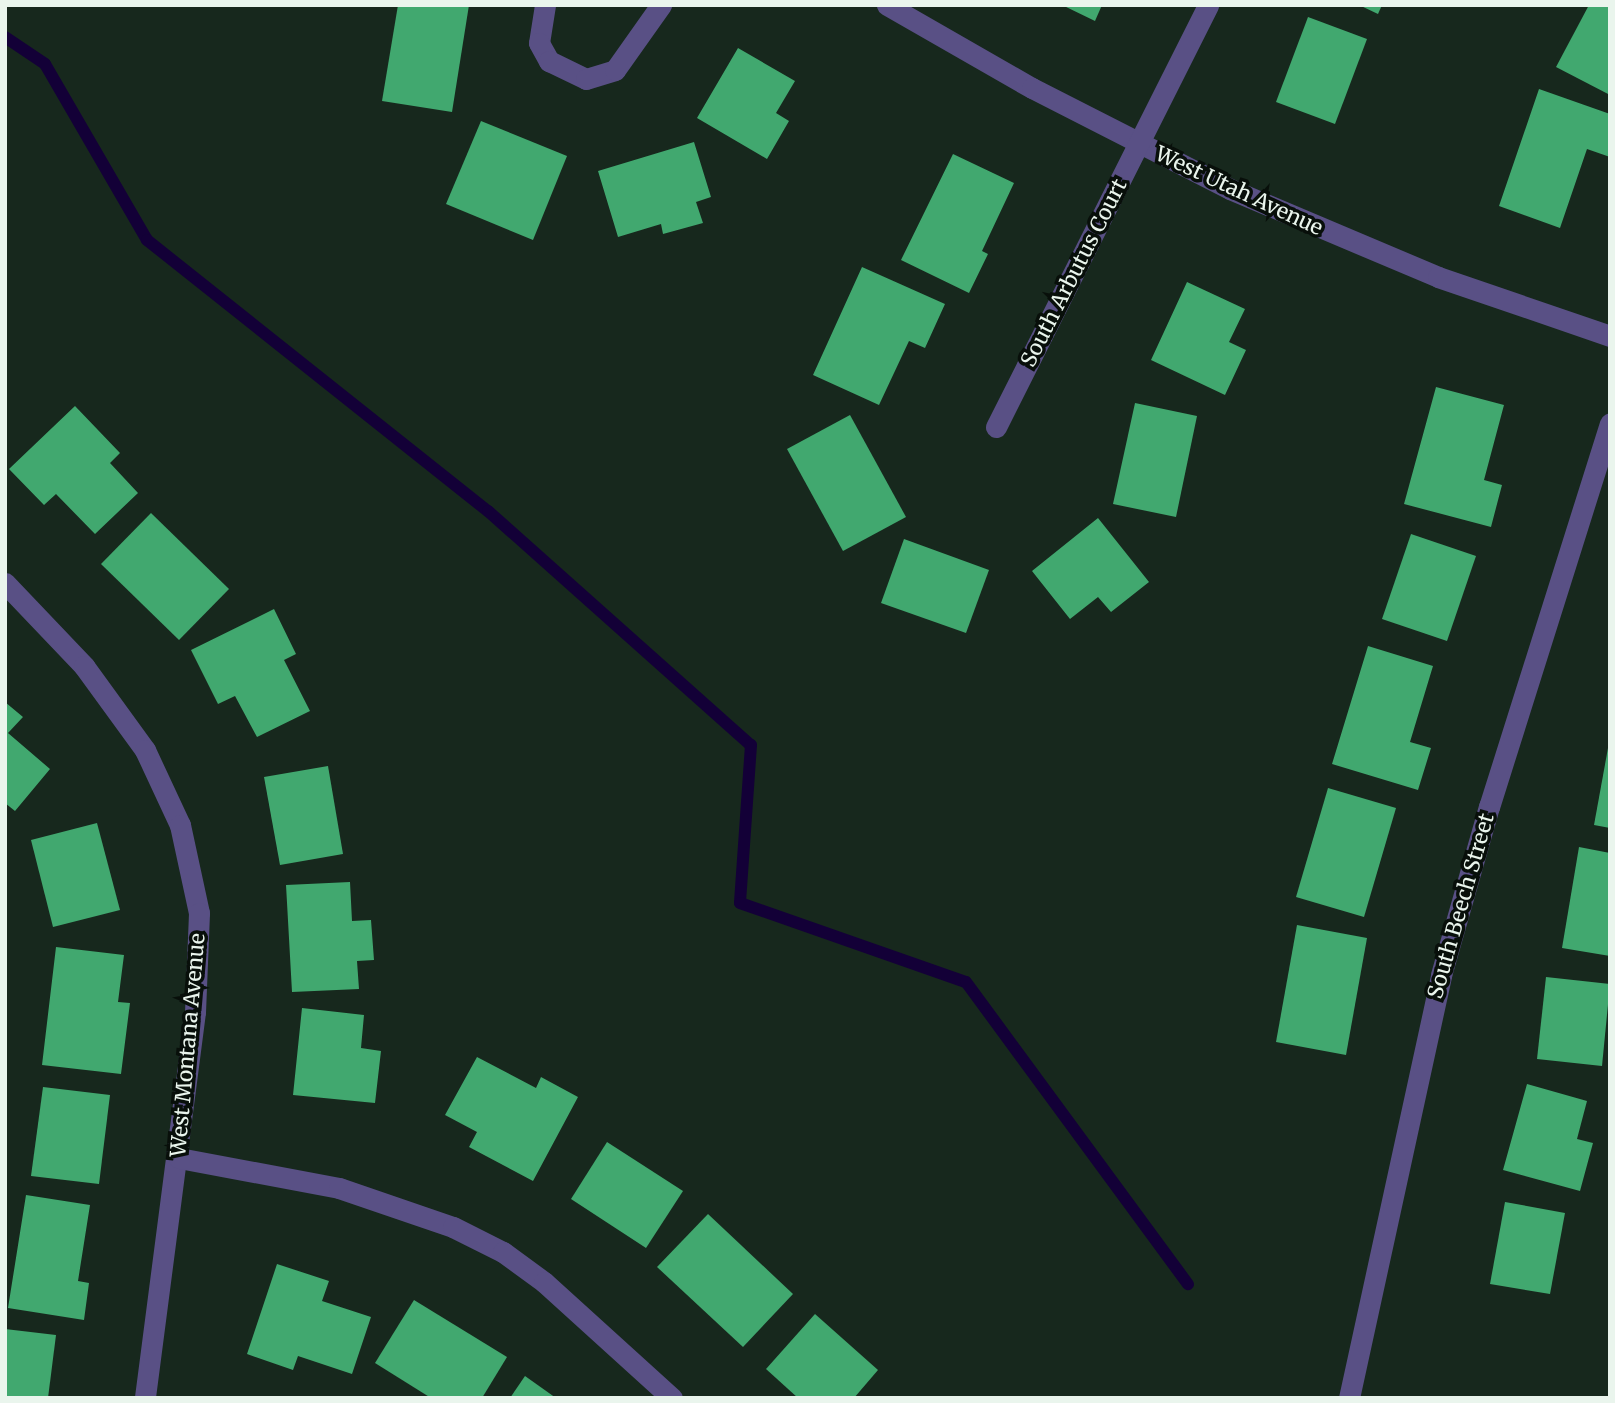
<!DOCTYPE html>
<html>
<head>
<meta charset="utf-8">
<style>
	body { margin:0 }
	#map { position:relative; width:1615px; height:1403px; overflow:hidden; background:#17281d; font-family:Merriweather,serif }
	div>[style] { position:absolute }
	.stream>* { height:12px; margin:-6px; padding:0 6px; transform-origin:6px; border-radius:6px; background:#130037 }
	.building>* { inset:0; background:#41a86f }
	.minor>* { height:21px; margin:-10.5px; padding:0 10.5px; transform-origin:10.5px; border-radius:10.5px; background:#595085 }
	span { translate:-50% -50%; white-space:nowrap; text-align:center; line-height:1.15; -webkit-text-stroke:7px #080f0a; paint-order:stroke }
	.street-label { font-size:21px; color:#eaf5ed }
	.frame { position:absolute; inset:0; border:7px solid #eaf5ed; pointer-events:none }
</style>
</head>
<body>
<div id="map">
	<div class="stream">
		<div style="left:5px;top:37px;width:48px;rotate:34deg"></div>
		<div style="left:45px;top:64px;width:203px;rotate:59.9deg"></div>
		<div style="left:147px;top:240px;width:436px;rotate:38.5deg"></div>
		<div style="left:488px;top:511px;width:352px;rotate:41.7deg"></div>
		<div style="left:751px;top:745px;width:158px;rotate:94deg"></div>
		<div style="left:740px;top:903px;width:239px;rotate:19.3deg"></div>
		<div style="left:966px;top:982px;width:375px;rotate:53.7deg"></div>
	</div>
	<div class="building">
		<div style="clip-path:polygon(398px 5px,469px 5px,452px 112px,382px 101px)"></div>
		<div style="clip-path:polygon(1062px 5px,1102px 5px,1095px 21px)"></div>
		<div style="clip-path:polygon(1359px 5px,1382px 5px,1378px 14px)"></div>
		<div style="clip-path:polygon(1589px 5px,1610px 5px,1610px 95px,1556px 67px)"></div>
		<div style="clip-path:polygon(1308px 17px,1367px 39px,1335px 124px,1276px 102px)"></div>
		<div style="clip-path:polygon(738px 48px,795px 81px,776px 113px,789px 121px,767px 159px,697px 118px)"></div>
		<div style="clip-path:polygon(1539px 89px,1610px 114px,1610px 157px,1587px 149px,1560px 228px,1499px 206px)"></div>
		<div style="clip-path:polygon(481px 121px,567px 156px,533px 240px,446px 204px)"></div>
		<div style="clip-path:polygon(694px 142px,711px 197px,696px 202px,703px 223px,663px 234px,661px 224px,618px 237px,598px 171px)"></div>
		<div style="clip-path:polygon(953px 154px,1014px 183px,982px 251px,988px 254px,969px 293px,901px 260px)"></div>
		<div style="clip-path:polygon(862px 267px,945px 304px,925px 348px,909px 341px,879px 405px,813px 375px)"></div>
		<div style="clip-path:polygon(1187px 282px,1245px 309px,1229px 342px,1246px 350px,1225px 395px,1151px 360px)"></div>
		<div style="clip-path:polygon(1436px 387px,1504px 405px,1484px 480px,1502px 485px,1491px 527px,1404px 504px)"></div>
		<div style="clip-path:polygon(1135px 403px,1197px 416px,1176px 517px,1113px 504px)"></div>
		<div style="clip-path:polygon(75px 406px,120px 453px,110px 463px,138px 493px,95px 534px,56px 494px,44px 505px,9px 469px)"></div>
		<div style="clip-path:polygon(850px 415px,906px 517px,843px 551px,787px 449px)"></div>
		<div style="clip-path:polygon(151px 513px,229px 589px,179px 640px,101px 564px)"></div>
		<div style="clip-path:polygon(1098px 518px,1149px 582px,1111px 612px,1098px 597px,1070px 619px,1032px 571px)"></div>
		<div style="clip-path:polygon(1411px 534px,1476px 556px,1447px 641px,1382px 619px)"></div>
		<div style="clip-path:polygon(904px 539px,989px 570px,966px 633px,881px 603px)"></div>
		<div style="clip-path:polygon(274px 609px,296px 654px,284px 660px,310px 711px,257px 737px,235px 696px,218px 704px,191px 650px)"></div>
		<div style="clip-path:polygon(1368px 646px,1433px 666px,1410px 742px,1431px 748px,1418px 790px,1332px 764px)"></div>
		<div style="clip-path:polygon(5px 702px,23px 717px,8px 733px,50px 769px,15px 811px,5px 803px)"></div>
		<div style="clip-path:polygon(1608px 748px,1610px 748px,1610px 828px,1594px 825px)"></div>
		<div style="clip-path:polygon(328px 766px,343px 854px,280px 865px,264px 777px)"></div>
		<div style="clip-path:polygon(1328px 788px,1396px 808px,1364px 917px,1296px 897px)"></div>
		<div style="clip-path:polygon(97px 823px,120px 910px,53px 927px,31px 840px)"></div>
		<div style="clip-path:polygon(1579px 847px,1610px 853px,1610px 956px,1562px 948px)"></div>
		<div style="clip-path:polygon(350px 882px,352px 921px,371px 920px,374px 960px,357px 961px,359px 989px,292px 992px,286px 885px)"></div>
		<div style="clip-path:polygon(1297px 925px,1367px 938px,1346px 1055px,1276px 1042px)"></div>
		<div style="clip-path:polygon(56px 947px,124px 955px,118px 1002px,130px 1003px,121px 1074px,42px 1065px)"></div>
		<div style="clip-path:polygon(1546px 977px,1610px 984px,1602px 1066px,1537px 1059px)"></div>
		<div style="clip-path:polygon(302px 1008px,364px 1015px,361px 1048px,381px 1051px,375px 1103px,293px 1095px)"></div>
		<div style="clip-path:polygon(477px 1057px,536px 1088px,541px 1077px,578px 1097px,533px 1181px,469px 1147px,477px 1132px,445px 1115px)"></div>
		<div style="clip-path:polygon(1527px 1084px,1587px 1101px,1577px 1139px,1593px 1143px,1580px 1191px,1503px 1170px)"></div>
		<div style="clip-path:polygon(43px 1087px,110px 1095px,99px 1184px,31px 1176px)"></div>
		<div style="clip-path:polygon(607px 1142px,683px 1191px,646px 1248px,571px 1199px)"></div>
		<div style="clip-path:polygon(26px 1195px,90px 1205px,78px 1281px,89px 1283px,84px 1320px,8px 1308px)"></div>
		<div style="clip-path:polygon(1505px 1202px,1565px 1213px,1550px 1294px,1490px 1284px)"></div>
		<div style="clip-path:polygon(708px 1214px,793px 1294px,743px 1347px,657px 1267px)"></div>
		<div style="clip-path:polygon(277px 1264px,329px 1281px,322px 1301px,371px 1317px,352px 1374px,298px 1356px,293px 1370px,247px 1354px)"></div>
		<div style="clip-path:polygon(414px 1300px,507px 1357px,482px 1398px,431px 1398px,375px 1363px)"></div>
		<div style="clip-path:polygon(815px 1314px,878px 1370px,854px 1398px,798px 1398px,766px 1369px)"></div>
		<div style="clip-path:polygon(5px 1329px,56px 1335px,48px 1398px,5px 1398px)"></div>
		<div style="clip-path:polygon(525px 1376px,556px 1398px,510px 1398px)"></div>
	</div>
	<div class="minor">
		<div style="left:545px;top:5px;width:38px;rotate:99deg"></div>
		<div style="left:539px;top:43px;width:21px;rotate:61deg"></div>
		<div style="left:549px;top:61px;width:41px;rotate:25.9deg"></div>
		<div style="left:586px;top:79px;width:30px;rotate:-17deg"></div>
		<div style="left:615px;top:70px;width:80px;rotate:-54.7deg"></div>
		<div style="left:887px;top:5px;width:167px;rotate:29.8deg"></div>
		<div style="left:1032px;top:88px;width:222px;rotate:27deg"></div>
		<div style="left:1230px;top:189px;width:226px;rotate:22.9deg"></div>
		<div style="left:1438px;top:277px;width:182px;rotate:18.9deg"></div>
		<div style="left:996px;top:427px;width:472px;rotate:-63.3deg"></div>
		<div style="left:5px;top:583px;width:115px;rotate:46.4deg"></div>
		<div style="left:84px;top:666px;width:104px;rotate:54deg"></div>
		<div style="left:145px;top:750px;width:83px;rotate:65deg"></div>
		<div style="left:180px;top:825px;width:90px;rotate:77.8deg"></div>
		<div style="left:199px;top:913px;width:99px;rotate:92.3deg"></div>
		<div style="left:195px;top:1012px;width:389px;rotate:97.4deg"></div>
		<div style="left:179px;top:1158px;width:163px;rotate:10.6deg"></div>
		<div style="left:339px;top:1188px;width:120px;rotate:18.9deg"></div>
		<div style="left:453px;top:1227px;width:56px;rotate:26.6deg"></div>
		<div style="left:503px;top:1252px;width:51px;rotate:36.2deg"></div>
		<div style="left:544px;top:1282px;width:173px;rotate:42.2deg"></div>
		<div style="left:1349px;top:1398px;width:433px;rotate:-77.7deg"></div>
		<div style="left:1441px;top:975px;width:175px;rotate:-74.1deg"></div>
		<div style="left:1489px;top:807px;width:402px;rotate:-72.5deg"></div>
	</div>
	<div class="street-label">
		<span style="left:1239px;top:191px;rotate:25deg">West Utah Avenue</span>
		<span style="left:1074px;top:273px;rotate:-63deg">South Arbutus Court</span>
		<span style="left:1461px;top:906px;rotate:-74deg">South Beech Street</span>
		<span style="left:188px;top:1045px;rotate:-85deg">West Montana Avenue</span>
	</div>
	<div class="frame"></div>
</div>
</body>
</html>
